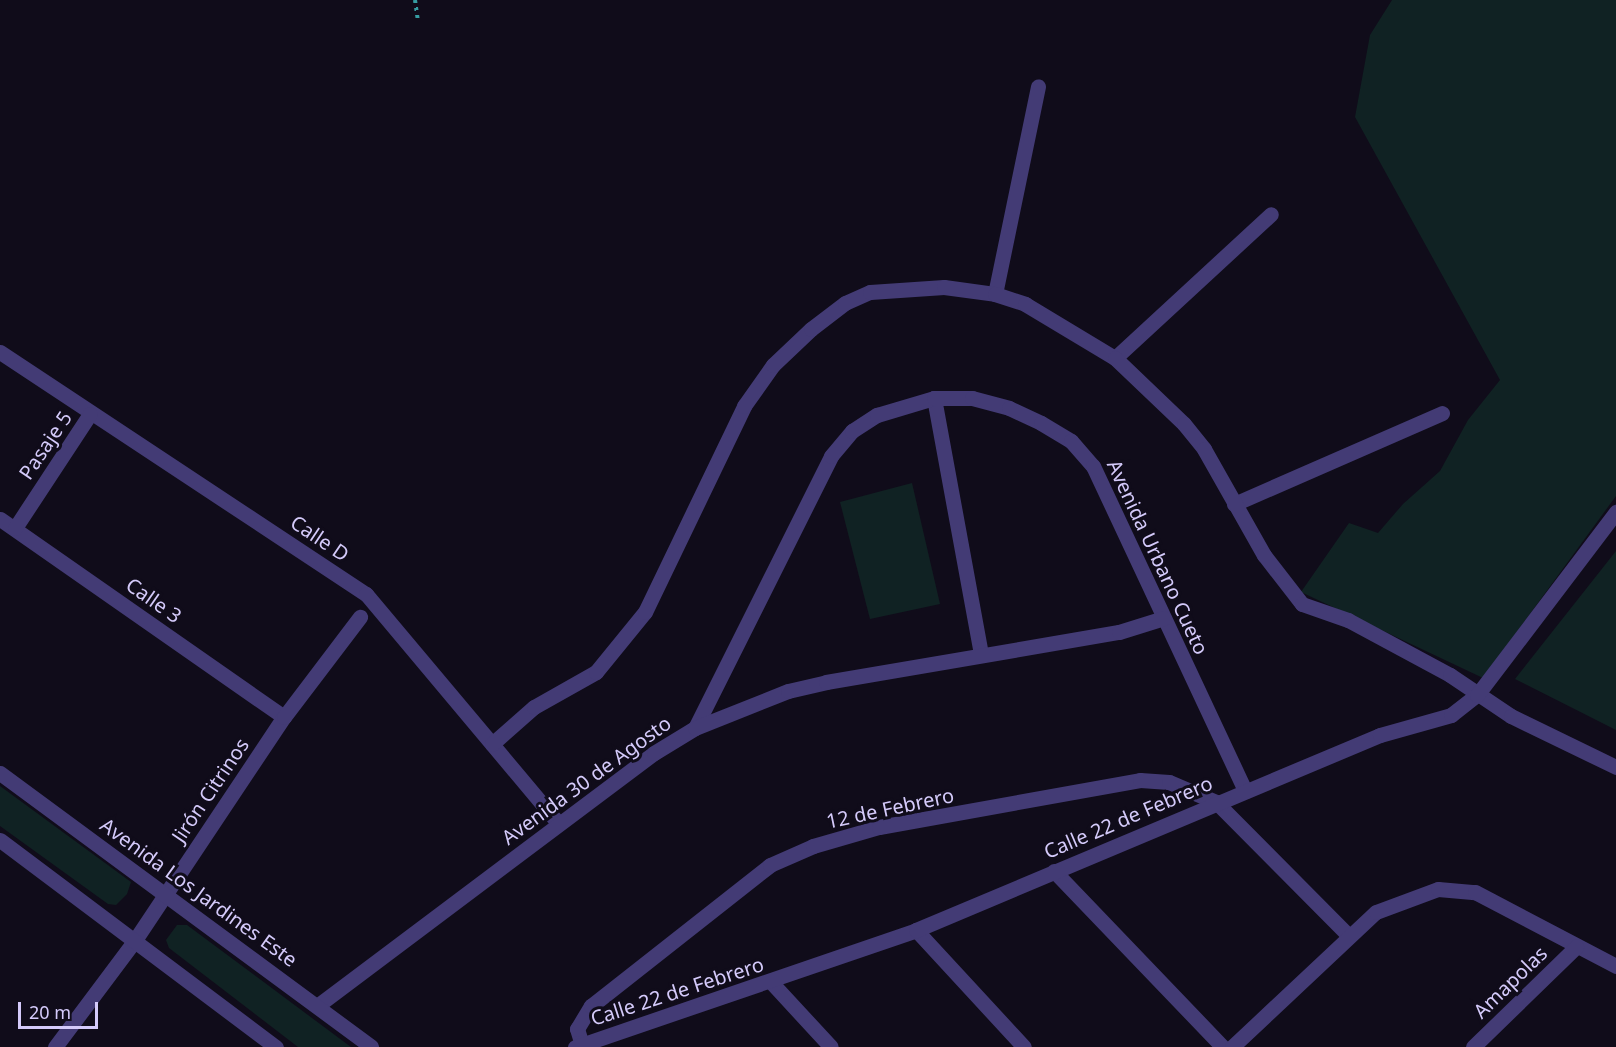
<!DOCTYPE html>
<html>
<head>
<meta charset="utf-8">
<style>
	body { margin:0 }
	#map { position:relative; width:1616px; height:1047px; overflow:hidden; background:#100c1a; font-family:"Noto Sans",sans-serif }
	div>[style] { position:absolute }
	.green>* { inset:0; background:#102223 }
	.path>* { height:4px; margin-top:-2px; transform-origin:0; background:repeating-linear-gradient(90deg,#369da2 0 3px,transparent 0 7.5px) }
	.minor>* { height:15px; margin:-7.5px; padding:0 7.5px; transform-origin:7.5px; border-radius:7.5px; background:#433b75 }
	.tertiary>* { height:15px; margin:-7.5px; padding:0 7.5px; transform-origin:7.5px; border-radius:7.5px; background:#433b75 }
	span { translate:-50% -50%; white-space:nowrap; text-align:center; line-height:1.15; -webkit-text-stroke:6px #100c1a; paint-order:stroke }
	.street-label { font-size:20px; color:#d4cafa }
	.scale { position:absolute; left:18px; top:1002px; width:80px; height:27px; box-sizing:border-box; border:3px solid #d4cafa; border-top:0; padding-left:8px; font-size:18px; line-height:21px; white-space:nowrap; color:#d4cafa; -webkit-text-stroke:4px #100c1a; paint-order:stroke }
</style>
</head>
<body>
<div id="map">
	<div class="green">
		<div style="clip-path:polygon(1392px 0,1616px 0,1616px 496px,1483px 678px,1301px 592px,1349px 523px,1378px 533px,1403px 504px,1440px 471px,1468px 420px,1500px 380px,1355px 117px,1370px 35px)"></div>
		<div style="clip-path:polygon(912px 483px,940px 604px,870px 619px,840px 502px)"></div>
		<div style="clip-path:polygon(1616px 551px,1616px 730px,1515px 679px)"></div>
		<div style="clip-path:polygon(0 786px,131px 882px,127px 894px,116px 905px,108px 904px,0 826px)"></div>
		<div style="clip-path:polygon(177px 925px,187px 925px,351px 1047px,298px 1047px,169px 948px,166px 940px)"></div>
	</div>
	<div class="path">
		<div style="left:415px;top:0;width:22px;rotate:82deg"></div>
	</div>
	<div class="minor">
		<div style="left:995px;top:294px;width:212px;rotate:-78.3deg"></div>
		<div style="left:0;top:352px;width:439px;rotate:33.5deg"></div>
		<div style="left:366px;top:594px;width:300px;rotate:50deg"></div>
		<div style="left:1115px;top:358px;width:212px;rotate:-42.7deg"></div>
		<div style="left:934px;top:398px;width:259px;rotate:79.6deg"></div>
		<div style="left:1234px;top:504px;width:227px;rotate:-23.6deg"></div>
		<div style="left:0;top:519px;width:346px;rotate:34.9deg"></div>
		<div style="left:15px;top:528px;width:136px;rotate:-56.7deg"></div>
		<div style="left:695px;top:728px;width:304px;rotate:-63.4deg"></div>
		<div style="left:831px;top:456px;width:33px;rotate:-50deg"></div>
		<div style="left:852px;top:431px;width:30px;rotate:-33deg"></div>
		<div style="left:877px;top:415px;width:59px;rotate:-16.6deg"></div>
		<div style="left:934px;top:398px;width:38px"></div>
		<div style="left:972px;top:398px;width:38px;rotate:15deg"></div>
		<div style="left:1009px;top:408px;width:35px;rotate:25deg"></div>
		<div style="left:1041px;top:423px;width:35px;rotate:31deg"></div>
		<div style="left:1071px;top:441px;width:33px;rotate:49deg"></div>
		<div style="left:1093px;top:466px;width:359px;rotate:64.9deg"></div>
		<div style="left:492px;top:744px;width:56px;rotate:-41.4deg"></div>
		<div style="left:534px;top:707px;width:71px;rotate:-29.4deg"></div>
		<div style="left:596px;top:672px;width:77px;rotate:-50.8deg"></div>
		<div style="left:645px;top:612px;width:229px;rotate:-64.3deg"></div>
		<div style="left:744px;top:406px;width:50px;rotate:-54.7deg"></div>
		<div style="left:773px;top:365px;width:52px;rotate:-43.5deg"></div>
		<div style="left:811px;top:329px;width:43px;rotate:-37.4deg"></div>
		<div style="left:845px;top:303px;width:27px;rotate:-24deg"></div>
		<div style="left:870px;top:292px;width:74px;rotate:-3.9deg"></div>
		<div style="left:944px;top:287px;width:51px;rotate:7.8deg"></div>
		<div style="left:995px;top:294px;width:32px;rotate:18deg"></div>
		<div style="left:1025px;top:304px;width:105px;rotate:31deg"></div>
		<div style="left:1115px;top:358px;width:95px;rotate:43.7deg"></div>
		<div style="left:1184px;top:424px;width:32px;rotate:51deg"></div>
		<div style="left:1204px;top:449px;width:122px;rotate:60.5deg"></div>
		<div style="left:1264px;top:555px;width:62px;rotate:52.2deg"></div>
		<div style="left:1302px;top:604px;width:49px;rotate:19.2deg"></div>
		<div style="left:1348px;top:620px;width:116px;rotate:28.3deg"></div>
		<div style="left:1450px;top:675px;width:73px;rotate:33.9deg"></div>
		<div style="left:1511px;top:716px;width:117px;rotate:25.9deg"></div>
		<div style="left:1054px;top:871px;width:244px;rotate:46.2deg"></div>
		<div style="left:916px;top:930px;width:159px;rotate:47.3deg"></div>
		<div style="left:771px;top:982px;width:88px;rotate:47.3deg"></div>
		<div style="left:317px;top:1006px;width:421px;rotate:-36.9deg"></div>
		<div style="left:654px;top:753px;width:48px;rotate:-31.4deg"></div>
		<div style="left:695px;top:728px;width:100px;rotate:-21.7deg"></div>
		<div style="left:788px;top:691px;width:39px;rotate:-13deg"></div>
		<div style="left:826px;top:682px;width:297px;rotate:-9.7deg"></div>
		<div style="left:1119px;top:632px;width:47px;rotate:-17.3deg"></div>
		<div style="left:582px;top:1045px;width:17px;rotate:-107deg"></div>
		<div style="left:577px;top:1029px;width:27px;rotate:-59deg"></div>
		<div style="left:591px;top:1006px;width:228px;rotate:-38.2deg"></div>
		<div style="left:770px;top:865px;width:47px;rotate:-23.8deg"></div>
		<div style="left:813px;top:846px;width:69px;rotate:-16.1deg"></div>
		<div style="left:879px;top:827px;width:265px;rotate:-10.2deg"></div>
		<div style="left:1140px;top:780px;width:29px;rotate:4deg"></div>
		<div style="left:1169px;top:782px;width:51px;rotate:23.1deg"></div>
		<div style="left:1216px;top:802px;width:187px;rotate:45.2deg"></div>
		<div style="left:55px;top:1047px;width:134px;rotate:-53.2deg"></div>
		<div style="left:135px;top:940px;width:268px;rotate:-56.3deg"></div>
		<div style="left:284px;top:717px;width:126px;rotate:-52.8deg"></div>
		<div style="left:575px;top:1047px;width:361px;rotate:-18.9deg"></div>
		<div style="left:916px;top:930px;width:503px;rotate:-22.8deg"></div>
		<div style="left:1380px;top:735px;width:74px;rotate:-15.7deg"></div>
		<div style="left:1451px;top:715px;width:33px;rotate:-38deg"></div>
		<div style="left:1477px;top:695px;width:230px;rotate:-52.8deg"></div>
		<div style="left:1232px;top:1047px;width:197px;rotate:-43.2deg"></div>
		<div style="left:1376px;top:912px;width:66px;rotate:-20.4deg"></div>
		<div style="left:1438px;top:889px;width:37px;rotate:5deg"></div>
		<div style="left:1475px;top:892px;width:159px;rotate:27.7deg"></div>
		<div style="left:1473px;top:1047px;width:144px;rotate:-44.2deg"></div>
	</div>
	<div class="tertiary">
		<div style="left:0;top:773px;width:461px;rotate:36.4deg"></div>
		<div style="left:0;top:840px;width:345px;rotate:36.9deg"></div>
	</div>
	<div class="street-label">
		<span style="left:45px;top:445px;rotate:-56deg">Pasaje 5</span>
		<span style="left:320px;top:538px;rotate:34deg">Calle D</span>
		<span style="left:1158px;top:557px;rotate:65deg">Avenida Urbano Cueto</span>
		<span style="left:154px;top:600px;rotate:35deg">Calle 3</span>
		<span style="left:586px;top:780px;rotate:-36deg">Avenida 30 de Agosto</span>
		<span style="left:210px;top:790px;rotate:-56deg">Jirón Citrinos</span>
		<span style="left:890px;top:808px;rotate:-12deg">12 de Febrero</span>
		<span style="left:1128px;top:817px;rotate:-23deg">Calle 22 de Febrero</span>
		<span style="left:199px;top:892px;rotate:36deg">Avenida Los Jardines Este</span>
		<span style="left:1510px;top:982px;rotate:-44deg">Amapolas</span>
		<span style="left:677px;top:991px;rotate:-18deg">Calle 22 de Febrero</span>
	</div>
	<div class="scale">20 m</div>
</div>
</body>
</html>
